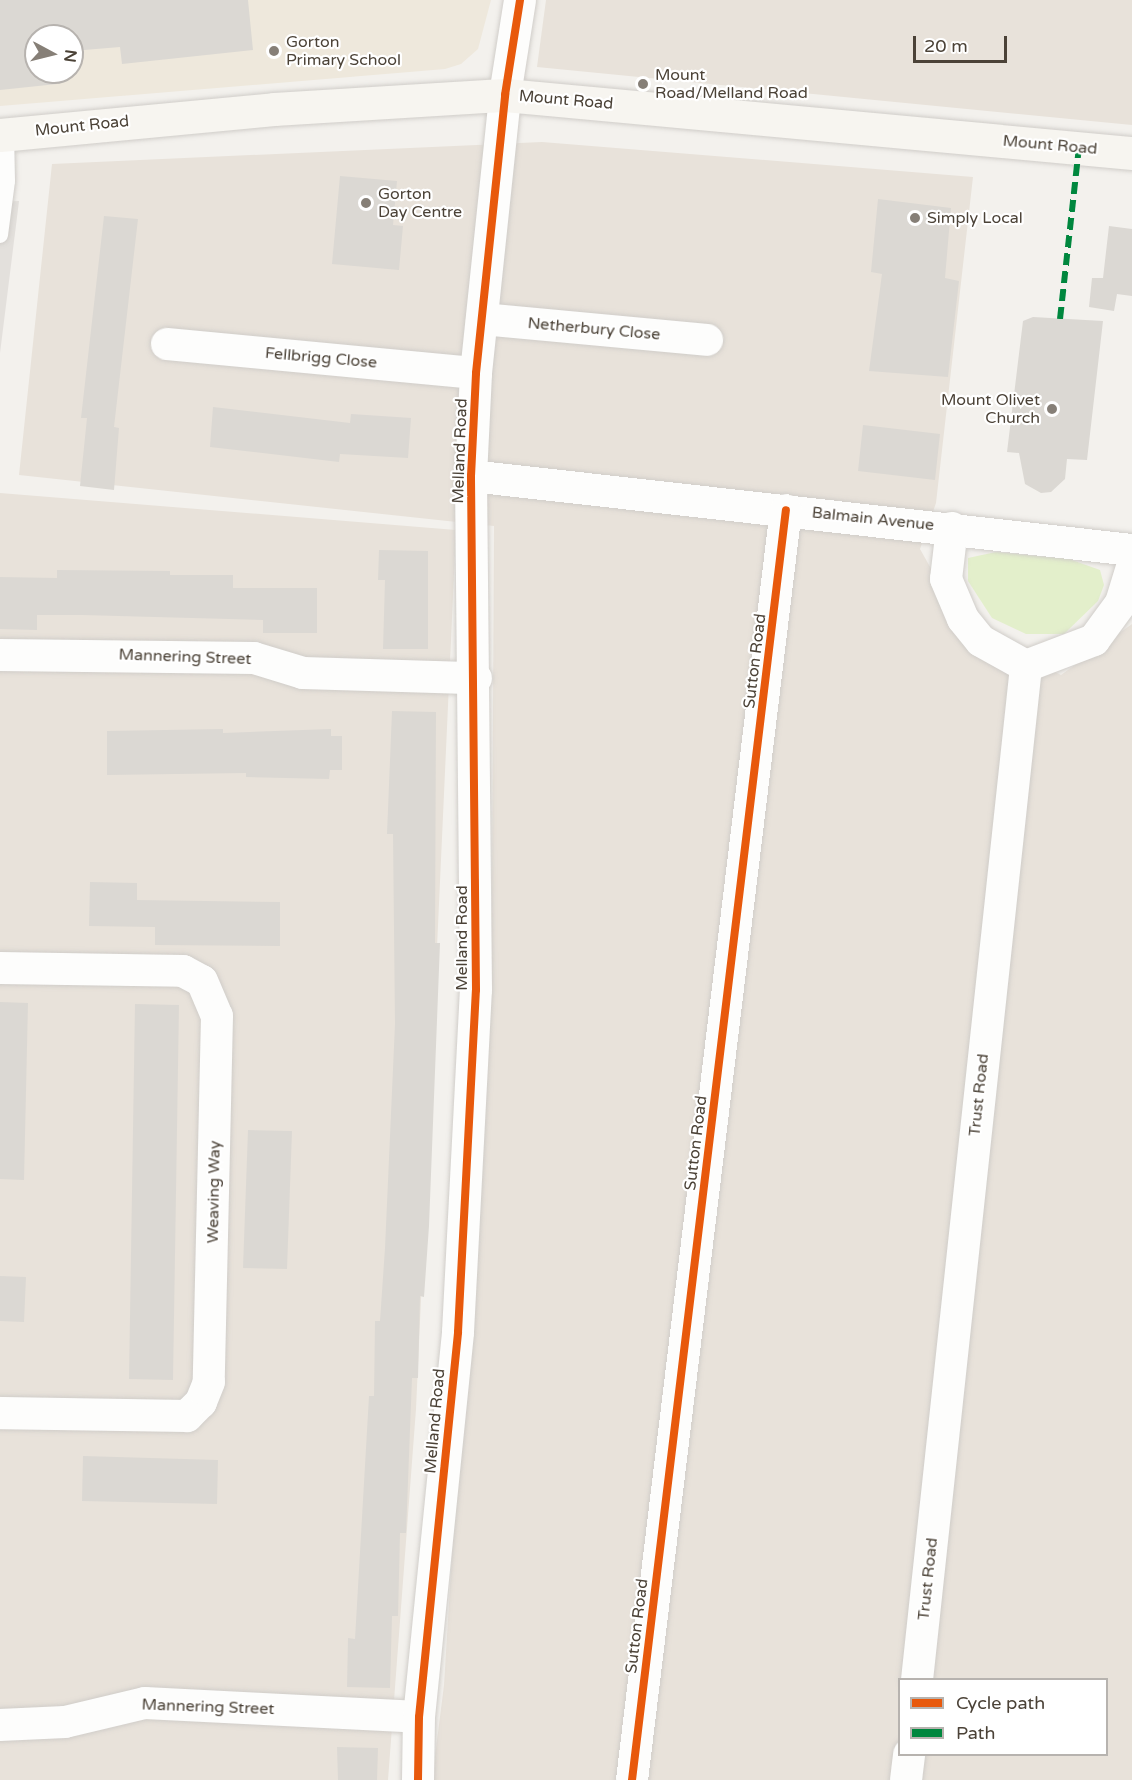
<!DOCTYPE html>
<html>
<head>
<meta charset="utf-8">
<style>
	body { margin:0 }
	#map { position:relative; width:1132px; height:1780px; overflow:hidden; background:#f3f1ed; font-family:"Varela Round",sans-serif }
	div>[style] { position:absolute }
	.residential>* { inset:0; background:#e8e2da }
	.education>* { inset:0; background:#eee8dc }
	.green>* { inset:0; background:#e3efcb }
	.parking>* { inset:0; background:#e3e0dc }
	.building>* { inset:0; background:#dbd8d3 }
	.roads { filter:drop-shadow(0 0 2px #d0cdc9) drop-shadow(0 0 2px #d0cdc9) }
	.service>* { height:16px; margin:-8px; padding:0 8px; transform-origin:8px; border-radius:8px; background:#fdfdfc }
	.minor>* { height:32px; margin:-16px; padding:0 16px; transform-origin:16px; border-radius:16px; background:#fdfdfc }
	.secondary>* { height:33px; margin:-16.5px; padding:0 16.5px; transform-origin:16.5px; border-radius:16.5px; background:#f7f5f0 }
	.quiet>* { height:6px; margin-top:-3px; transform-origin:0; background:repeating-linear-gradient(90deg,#00873e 0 12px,transparent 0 18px) }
	.cycleway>* { height:8px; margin:-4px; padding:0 4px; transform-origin:4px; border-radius:4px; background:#e8590c }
	.dots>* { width:16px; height:16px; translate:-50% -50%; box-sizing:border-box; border:3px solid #fff; border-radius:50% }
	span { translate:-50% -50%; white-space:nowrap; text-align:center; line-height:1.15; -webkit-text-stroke:4.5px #fff; paint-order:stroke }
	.poi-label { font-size:16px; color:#4b4237 }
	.left { translate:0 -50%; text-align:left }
	.right { translate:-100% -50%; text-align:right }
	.street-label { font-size:16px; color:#4b4237 }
	.legend { position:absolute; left:898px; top:1678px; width:210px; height:78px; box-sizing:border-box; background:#fff; border:2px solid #b7b3af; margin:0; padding:8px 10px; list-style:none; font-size:18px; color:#4b4237 }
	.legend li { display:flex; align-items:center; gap:12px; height:30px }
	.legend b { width:30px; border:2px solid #b7b3af }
	.north { position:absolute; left:24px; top:24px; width:60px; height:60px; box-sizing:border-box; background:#fff; border:2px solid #b7b3af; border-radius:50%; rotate:97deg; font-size:16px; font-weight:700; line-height:24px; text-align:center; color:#4b4237 }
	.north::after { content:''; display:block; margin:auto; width:21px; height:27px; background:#867f77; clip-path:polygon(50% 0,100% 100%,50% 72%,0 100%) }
	.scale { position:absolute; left:913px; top:36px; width:94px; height:27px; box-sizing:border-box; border:3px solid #4b4237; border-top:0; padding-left:8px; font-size:18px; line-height:21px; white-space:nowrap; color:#4b4237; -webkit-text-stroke:4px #fff; paint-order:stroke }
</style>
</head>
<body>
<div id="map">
	<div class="residential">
		<div style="clip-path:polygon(546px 0,1132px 0,1132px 125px,537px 67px)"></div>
		<div style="clip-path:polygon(evenodd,542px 142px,973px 177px,936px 503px,920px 549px,961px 622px,1061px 675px,1132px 624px,1132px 1780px,432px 1780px,444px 1685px,492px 900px,494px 526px,19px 475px,52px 164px,542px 142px,900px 1680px,1106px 1680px,1106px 1754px,900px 1754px,900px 1680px)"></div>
		<div style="clip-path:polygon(0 493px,456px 530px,416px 1409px,388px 1780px,0 1780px)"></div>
	</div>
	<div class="education">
		<div style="clip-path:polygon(evenodd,0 0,491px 0,478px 49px,461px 64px,445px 69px,0 106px,0 0,36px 36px,72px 36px,72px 72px,36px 72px,36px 36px)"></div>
	</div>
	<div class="green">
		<div style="clip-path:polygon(996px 552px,1069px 559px,1100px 570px,1104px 585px,1098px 601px,1064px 634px,1026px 634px,992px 618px,968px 581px,968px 558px)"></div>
	</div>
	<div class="parking">
		<div style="clip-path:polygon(19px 201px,0 353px,0 202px)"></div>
	</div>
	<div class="building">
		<div style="clip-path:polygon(0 0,248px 0,253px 50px,122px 64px,120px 47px,72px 51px,72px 36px,36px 36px,36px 72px,56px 72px,57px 84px,0 90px)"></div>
		<div style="clip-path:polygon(340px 176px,397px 181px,393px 225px,403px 226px,399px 270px,332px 264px)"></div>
		<div style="clip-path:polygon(878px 199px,951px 208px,945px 278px,959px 281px,948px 377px,869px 371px,882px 274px,871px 272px)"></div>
		<div style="clip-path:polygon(104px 216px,138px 219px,114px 427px,119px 428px,114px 490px,80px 486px,87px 418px,81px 418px)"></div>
		<div style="clip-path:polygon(1109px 226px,1132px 229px,1132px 296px,1117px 294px,1114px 311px,1089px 307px,1092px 278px,1103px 278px)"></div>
		<div style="clip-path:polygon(1033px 317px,1103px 321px,1087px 460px,1067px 459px,1065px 479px,1051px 492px,1041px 493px,1025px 484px,1019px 453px,1007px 452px,1023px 321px)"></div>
		<div style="clip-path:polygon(213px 407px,350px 423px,351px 414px,411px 418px,408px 458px,340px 454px,339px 462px,210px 447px)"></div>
		<div style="clip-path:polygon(863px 425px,940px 434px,935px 480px,858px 471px)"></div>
		<div style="clip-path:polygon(379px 550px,428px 551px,428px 649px,383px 649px,385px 580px,378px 580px)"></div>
		<div style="clip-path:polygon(57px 570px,170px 571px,170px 575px,233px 575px,233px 588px,317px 588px,317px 633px,263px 633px,263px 620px,82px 615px,37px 615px,37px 630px,0 629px,0 577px,57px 578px)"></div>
		<div style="clip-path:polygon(392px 711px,436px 712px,435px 943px,440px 943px,429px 1226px,424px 1297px,420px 1296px,418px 1378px,412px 1378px,406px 1533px,400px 1533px,398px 1616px,392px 1616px,390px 1688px,347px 1687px,348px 1638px,355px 1639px,369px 1396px,374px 1396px,375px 1321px,380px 1321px,385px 1248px,395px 1024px,393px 834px,387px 834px)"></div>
		<div style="clip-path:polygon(223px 729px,223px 733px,331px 729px,331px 736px,342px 736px,342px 770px,330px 770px,329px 779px,246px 777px,246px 773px,107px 775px,107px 731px)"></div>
		<div style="clip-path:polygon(90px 882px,137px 883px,137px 900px,280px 902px,280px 946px,155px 945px,155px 927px,89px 926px)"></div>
		<div style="clip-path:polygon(0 1002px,28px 1003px,24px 1180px,0 1179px)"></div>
		<div style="clip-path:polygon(135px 1004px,179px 1005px,173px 1380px,129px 1379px)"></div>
		<div style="clip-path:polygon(248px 1130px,292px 1131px,287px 1269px,243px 1268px)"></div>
		<div style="clip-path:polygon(0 1276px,26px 1277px,24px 1322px,0 1321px)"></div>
		<div style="clip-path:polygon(83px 1456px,218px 1460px,217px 1504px,82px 1501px)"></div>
		<div style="clip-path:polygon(337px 1747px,378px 1748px,377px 1780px,338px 1780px)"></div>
	</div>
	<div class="roads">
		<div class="service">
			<div style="left:0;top:235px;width:54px;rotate:-82.6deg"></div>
			<div style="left:7px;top:181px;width:47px;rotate:-91.2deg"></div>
		</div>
		<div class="minor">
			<div style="left:482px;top:319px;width:226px;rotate:5.3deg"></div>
			<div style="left:167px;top:344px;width:310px;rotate:5.4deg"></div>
			<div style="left:471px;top:476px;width:665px;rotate:6.39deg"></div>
			<div style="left:952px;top:528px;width:51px;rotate:96.7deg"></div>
			<div style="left:946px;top:579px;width:43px;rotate:67deg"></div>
			<div style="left:963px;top:619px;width:28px;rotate:51deg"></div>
			<div style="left:981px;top:641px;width:51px;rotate:29.1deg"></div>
			<div style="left:0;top:655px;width:254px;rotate:0.7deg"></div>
			<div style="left:254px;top:658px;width:51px;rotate:17deg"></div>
			<div style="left:303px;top:673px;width:173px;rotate:1.7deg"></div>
			<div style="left:0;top:968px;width:183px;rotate:0.9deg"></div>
			<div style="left:183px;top:971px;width:21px;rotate:28deg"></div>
			<div style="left:202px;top:981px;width:38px;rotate:67deg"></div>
			<div style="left:217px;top:1016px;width:366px;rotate:91.3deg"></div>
			<div style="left:209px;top:1382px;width:22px;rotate:112deg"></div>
			<div style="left:201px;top:1402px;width:20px;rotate:135deg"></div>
			<div style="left:187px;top:1416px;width:187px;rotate:-179.1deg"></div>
			<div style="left:917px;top:1680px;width:1020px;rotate:-83.86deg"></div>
			<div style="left:1026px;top:666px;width:73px;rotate:-20.9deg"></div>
			<div style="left:1094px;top:640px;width:46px;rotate:-53.9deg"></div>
			<div style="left:1121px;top:603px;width:37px;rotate:-73deg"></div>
			<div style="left:0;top:1725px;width:65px;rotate:-2.6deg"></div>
			<div style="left:65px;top:1722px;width:82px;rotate:-13.4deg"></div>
			<div style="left:145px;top:1703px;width:274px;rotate:2.9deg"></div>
			<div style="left:418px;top:1780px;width:63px;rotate:-89.1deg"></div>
			<div style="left:419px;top:1717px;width:387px;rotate:-84.2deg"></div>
			<div style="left:458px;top:1332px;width:342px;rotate:-87deg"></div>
			<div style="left:476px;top:990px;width:514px;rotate:-90.56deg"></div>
			<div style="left:471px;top:476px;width:103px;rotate:-87.2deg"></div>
			<div style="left:476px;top:373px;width:280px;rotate:-84deg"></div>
			<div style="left:505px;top:95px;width:96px;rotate:-81deg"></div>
			<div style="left:632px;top:1780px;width:1279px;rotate:-83.09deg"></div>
			<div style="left:906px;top:1780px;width:26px;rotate:-83deg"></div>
		</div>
		<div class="secondary">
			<div style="left:0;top:135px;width:275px;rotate:-5.4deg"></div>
			<div style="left:274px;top:109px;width:231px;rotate:-3.5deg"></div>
			<div style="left:505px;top:95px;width:630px;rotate:5.29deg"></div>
		</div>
	</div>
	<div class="quiet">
		<div style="left:1060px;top:319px;width:173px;rotate:-83.7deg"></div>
	</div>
	<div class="cycleway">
		<div style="left:418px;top:1780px;width:63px;rotate:-89.1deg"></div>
		<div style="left:419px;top:1717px;width:387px;rotate:-84.2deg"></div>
		<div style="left:458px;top:1332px;width:342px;rotate:-87deg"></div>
		<div style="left:476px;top:990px;width:514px;rotate:-90.56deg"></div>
		<div style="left:471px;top:476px;width:103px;rotate:-87.2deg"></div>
		<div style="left:476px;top:373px;width:280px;rotate:-84deg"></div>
		<div style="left:505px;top:95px;width:96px;rotate:-81deg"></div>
		<div style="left:632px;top:1780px;width:1279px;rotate:-83.09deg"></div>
	</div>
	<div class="dots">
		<div style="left:274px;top:51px;background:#867f77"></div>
		<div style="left:643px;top:84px;background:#867f77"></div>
		<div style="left:366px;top:203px;background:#867f77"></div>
		<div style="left:915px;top:218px;background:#867f77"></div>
		<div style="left:1052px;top:409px;background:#867f77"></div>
	</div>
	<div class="poi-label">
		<span class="left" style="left:286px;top:51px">Gorton<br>Primary School</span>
		<span class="left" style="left:655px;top:84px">Mount<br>Road/Melland Road</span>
		<span class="left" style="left:378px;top:203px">Gorton<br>Day Centre</span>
		<span class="left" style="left:927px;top:218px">Simply Local</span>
		<span class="right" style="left:1040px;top:409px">Mount Olivet<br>Church</span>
	</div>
	<div class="street-label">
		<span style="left:566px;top:100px;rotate:5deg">Mount Road</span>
		<span style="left:82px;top:126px;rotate:-6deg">Mount Road</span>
		<span style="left:1050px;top:145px;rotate:5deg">Mount Road</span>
		<span style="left:594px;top:329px;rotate:5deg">Netherbury Close</span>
		<span style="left:321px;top:358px;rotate:5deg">Fellbrigg Close</span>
		<span style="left:460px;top:451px;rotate:-88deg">Melland Road</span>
		<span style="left:873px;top:519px;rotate:6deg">Balmain Avenue</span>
		<span style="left:185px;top:657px;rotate:2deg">Mannering Street</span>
		<span style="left:755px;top:661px;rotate:-83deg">Sutton Road</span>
		<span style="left:462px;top:938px;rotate:-90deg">Melland Road</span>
		<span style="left:979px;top:1095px;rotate:-84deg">Trust Road</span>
		<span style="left:696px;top:1143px;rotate:-83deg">Sutton Road</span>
		<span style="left:214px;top:1192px;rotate:-89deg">Weaving Way</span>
		<span style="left:435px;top:1421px;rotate:-85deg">Melland Road</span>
		<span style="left:928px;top:1579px;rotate:-84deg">Trust Road</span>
		<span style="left:637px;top:1626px;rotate:-83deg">Sutton Road</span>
		<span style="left:208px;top:1707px;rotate:2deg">Mannering Street</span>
	</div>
	<ul class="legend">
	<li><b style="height:8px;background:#e8590c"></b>Cycle path</li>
	<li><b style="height:8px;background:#00873e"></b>Path</li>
	</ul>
	<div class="north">N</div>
	<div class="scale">20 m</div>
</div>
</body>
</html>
